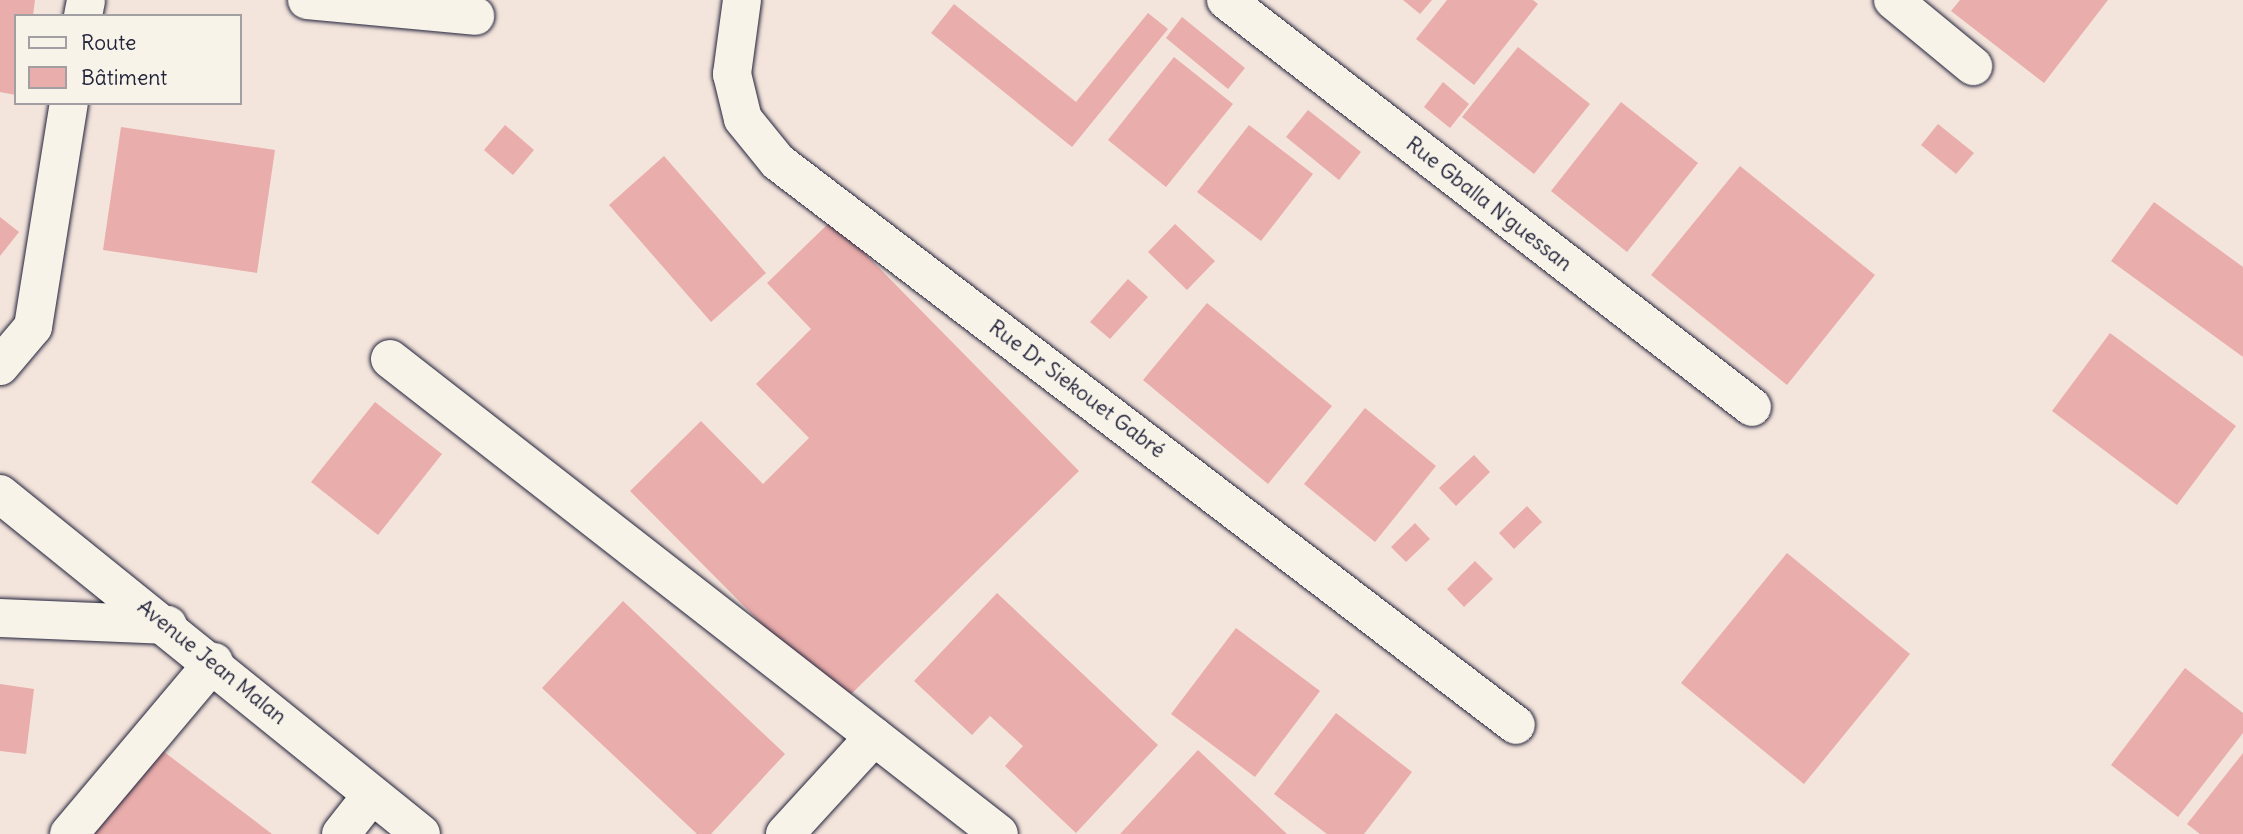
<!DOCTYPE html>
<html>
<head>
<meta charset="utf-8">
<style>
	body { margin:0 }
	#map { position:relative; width:2243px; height:834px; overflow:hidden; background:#f4e5dc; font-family:Delius,sans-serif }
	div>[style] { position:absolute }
	.building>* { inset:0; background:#e9adab }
	.roads { filter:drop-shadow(0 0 2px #22223b) drop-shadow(0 0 2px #22223b) }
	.minor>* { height:38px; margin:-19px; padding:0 19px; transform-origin:19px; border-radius:19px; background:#f7f3e8 }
	.secondary>* { height:38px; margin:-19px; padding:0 19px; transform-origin:19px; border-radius:19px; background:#f7f3e8 }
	span { translate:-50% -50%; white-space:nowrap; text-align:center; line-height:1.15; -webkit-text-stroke:5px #f7f3e8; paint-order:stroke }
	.street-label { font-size:21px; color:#22223b }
	.legend { position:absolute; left:14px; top:14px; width:228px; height:91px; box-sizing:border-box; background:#f7f3e8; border:2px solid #a29fa3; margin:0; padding:9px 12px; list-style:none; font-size:21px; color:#22223b }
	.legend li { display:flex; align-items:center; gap:14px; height:35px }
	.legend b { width:35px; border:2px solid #a29fa3 }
</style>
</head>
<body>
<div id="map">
	<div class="building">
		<div style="clip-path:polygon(0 0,35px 0,33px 16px,16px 16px,16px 95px,0 92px)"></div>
		<div style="clip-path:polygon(1403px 0,1432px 0,1420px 14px)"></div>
		<div style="clip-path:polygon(1447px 0,1533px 0,1538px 4px,1474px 85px,1416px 39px)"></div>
		<div style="clip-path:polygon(1960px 0,2108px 0,2044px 83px,1951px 11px)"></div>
		<div style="clip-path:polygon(954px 4px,1076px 102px,1148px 13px,1168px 29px,1072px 147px,931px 33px)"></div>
		<div style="clip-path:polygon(1182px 17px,1245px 68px,1228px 89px,1166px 38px)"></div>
		<div style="clip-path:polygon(1518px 47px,1590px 104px,1534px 174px,1462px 117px)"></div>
		<div style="clip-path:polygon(1174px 57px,1233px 104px,1166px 187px,1108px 140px)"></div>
		<div style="clip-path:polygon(1443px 82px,1469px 104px,1450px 128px,1424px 107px)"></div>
		<div style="clip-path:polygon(1621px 102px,1698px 163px,1627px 252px,1551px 191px)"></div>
		<div style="clip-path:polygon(1308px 110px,1361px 152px,1339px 180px,1286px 137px)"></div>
		<div style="clip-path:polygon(1938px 124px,1974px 153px,1956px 174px,1921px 145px)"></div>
		<div style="clip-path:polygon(505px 125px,534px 150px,513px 175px,484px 150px)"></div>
		<div style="clip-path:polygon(1249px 125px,1313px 174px,1261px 241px,1197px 192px)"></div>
		<div style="clip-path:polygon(121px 127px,275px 150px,257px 273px,103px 250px)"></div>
		<div style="clip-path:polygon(664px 156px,766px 273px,711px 322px,609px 205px)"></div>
		<div style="clip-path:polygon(1740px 166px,1875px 275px,1787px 385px,1651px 275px)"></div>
		<div style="clip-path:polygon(2154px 202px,2243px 267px,2243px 357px,2111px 261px)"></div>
		<div style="clip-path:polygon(0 217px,19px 232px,0 256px)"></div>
		<div style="clip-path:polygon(832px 220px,1079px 471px,841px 704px,630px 491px,701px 421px,763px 484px,809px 438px,756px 384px,811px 329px,767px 283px)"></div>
		<div style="clip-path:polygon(1175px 224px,1215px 261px,1187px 290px,1148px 252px)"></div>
		<div style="clip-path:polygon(1128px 279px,1148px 297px,1110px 339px,1090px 322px)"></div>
		<div style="clip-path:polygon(1207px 303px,1332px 406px,1268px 484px,1143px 380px)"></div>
		<div style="clip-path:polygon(2110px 333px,2236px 426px,2177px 505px,2052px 411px)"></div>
		<div style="clip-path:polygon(375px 402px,442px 454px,378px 535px,311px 482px)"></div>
		<div style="clip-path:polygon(1365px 408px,1436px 466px,1375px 542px,1304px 484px)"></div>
		<div style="clip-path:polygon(1474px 455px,1490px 472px,1456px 506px,1439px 488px)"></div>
		<div style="clip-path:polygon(1527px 506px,1542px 522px,1514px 549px,1499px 533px)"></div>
		<div style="clip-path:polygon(1415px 523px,1430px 539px,1406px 562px,1391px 547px)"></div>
		<div style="clip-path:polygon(1787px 553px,1910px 654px,1804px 784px,1681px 683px)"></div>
		<div style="clip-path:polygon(1475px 561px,1493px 579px,1464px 607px,1447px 589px)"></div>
		<div style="clip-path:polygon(997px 593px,1158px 745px,1076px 833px,1005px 766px,1023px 746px,990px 716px,972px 735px,914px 681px)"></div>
		<div style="clip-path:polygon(623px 601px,785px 754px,711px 834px,697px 834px,542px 688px)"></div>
		<div style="clip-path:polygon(1236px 628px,1320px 691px,1255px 777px,1171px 714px)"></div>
		<div style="clip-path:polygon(2185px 668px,2243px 713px,2243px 733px,2178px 817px,2111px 765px)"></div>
		<div style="clip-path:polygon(0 684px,34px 689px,26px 754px,0 751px)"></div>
		<div style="clip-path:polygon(1336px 713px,1412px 772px,1364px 834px,1327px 834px,1274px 794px)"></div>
		<div style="clip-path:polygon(159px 748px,272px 834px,93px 834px)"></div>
		<div style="clip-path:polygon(1198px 750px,1287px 834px,1120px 834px)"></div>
		<div style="clip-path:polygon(2243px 753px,2243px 834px,2200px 834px,2187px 824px)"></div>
	</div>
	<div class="roads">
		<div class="minor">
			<div style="left:307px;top:0;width:169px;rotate:5.4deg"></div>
			<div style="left:742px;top:0;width:75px;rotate:97.7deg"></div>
			<div style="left:732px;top:74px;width:46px;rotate:76.3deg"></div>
			<div style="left:743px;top:119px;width:55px;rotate:50.9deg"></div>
			<div style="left:778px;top:162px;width:928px;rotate:37.34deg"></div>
			<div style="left:1226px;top:0;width:665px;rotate:37.73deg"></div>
			<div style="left:1893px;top:0;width:104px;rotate:39.5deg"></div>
			<div style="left:83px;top:16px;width:16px;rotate:-79deg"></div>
			<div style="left:390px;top:359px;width:772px;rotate:37.95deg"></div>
			<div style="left:0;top:366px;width:51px;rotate:-49.8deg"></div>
			<div style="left:33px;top:327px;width:227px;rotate:-80.9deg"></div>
			<div style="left:0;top:618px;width:168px;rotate:2.4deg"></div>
			<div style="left:69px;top:834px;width:225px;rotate:-49.9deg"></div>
			<div style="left:341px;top:834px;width:48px;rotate:-51.7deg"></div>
			<div style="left:785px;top:834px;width:132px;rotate:-47.5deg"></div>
		</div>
		<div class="secondary">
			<div style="left:0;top:494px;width:541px;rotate:38.92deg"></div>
		</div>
	</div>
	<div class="street-label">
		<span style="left:1489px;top:204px;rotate:38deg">Rue Gballa N'guessan</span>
		<span style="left:1077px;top:389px;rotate:37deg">Rue Dr Siekouet Gabré</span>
		<span style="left:212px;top:662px;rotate:39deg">Avenue Jean Malan</span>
	</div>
	<ul class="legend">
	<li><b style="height:9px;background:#f7f3e8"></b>Route</li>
	<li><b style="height:19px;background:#e9adab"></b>Bâtiment</li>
	</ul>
</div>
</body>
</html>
